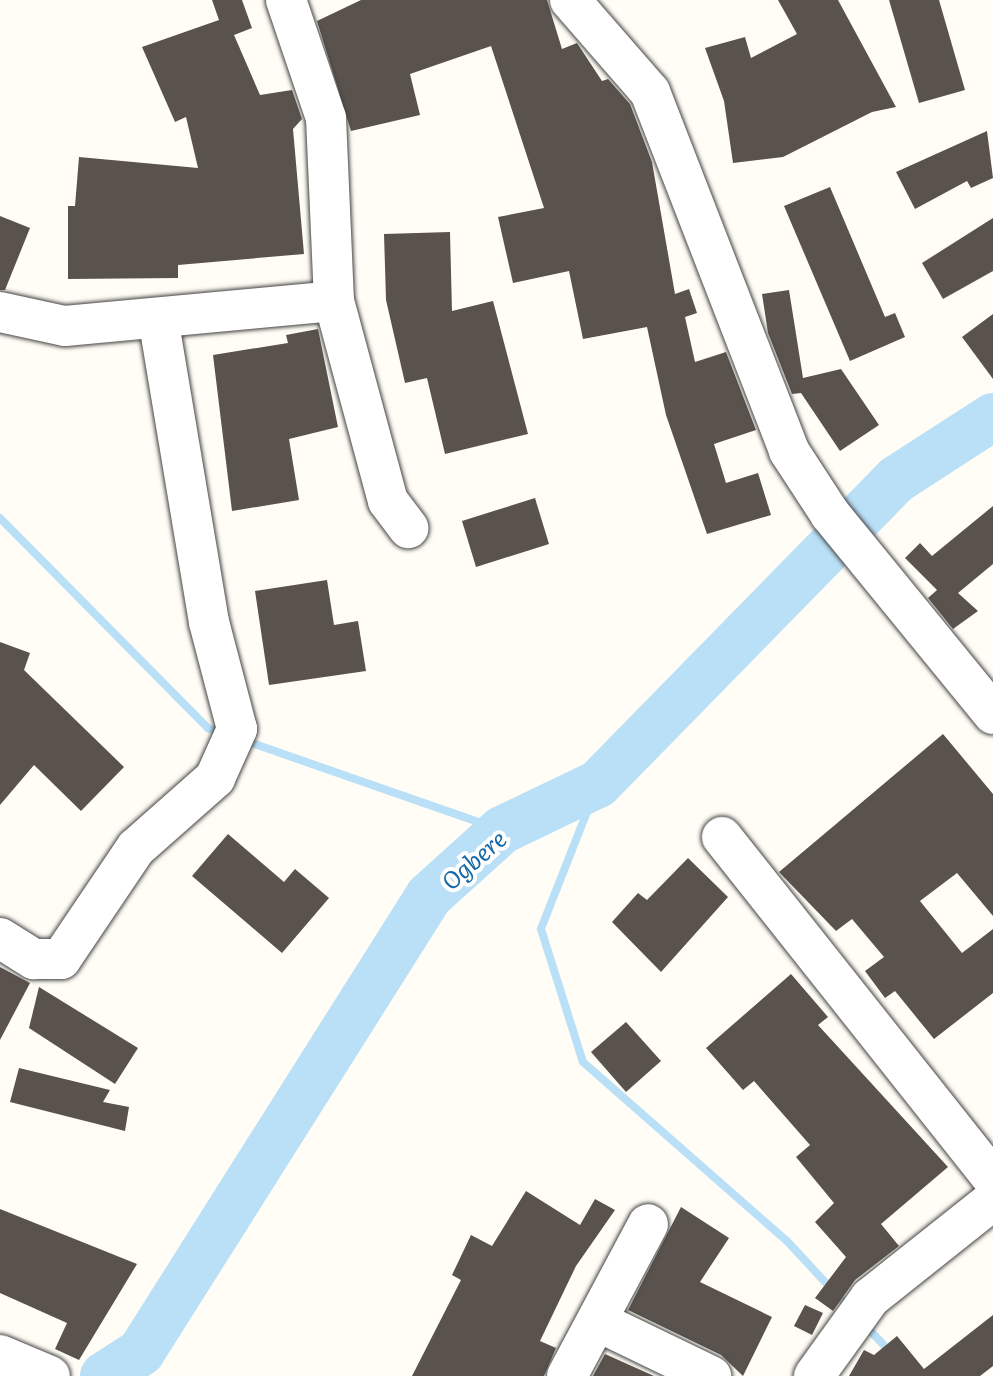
<!DOCTYPE html>
<html>
<head>
<meta charset="utf-8">
<style>
	body { margin:0 }
	#map { position:relative; width:993px; height:1376px; overflow:hidden; background:#fffdf5; font-family:Literata,serif }
	div>[style] { position:absolute }
	.stream>* { height:8px; margin:-4px; padding:0 4px; transform-origin:4px; border-radius:4px; background:#b9e0f7 }
	.river>* { height:48px; margin:-24px; padding:0 24px; transform-origin:24px; border-radius:24px; background:#b9e0f7 }
	.building>* { inset:0; background:#5a524d }
	.roads { filter:drop-shadow(0 0 2px #444) drop-shadow(0 0 2px #444) }
	.minor>* { height:40px; margin:-20px; padding:0 20px; transform-origin:20px; border-radius:20px; background:#fff }
	span { translate:-50% -50%; white-space:nowrap; text-align:center; line-height:1.15; -webkit-text-stroke:8px #fff; paint-order:stroke }
	.water-label { font-size:24px; color:#1768a6; font-style:italic }
</style>
</head>
<body>
<div id="map">
	<div class="stream">
		<div style="left:0;top:518px;width:296px;rotate:45.3deg"></div>
		<div style="left:208px;top:728px;width:16px;rotate:18deg"></div>
		<div style="left:243px;top:740px;width:274px;rotate:19.2deg"></div>
		<div style="left:598px;top:784px;width:156px;rotate:111.5deg"></div>
		<div style="left:541px;top:929px;width:139px;rotate:72.5deg"></div>
		<div style="left:583px;top:1062px;width:271px;rotate:41.3deg"></div>
		<div style="left:787px;top:1241px;width:91px;rotate:47.2deg"></div>
		<div style="left:864px;top:1324px;width:38px;rotate:47deg"></div>
	</div>
	<div class="river">
		<div style="left:104px;top:1376px;width:44px;rotate:-33deg"></div>
		<div style="left:141px;top:1352px;width:539px;rotate:-57.72deg"></div>
		<div style="left:429px;top:896px;width:98px;rotate:-42.1deg"></div>
		<div style="left:502px;top:830px;width:106px;rotate:-25.6deg"></div>
		<div style="left:598px;top:784px;width:427px;rotate:-45.6deg"></div>
		<div style="left:897px;top:479px;width:114px;rotate:-32.9deg"></div>
	</div>
	<div class="building">
		<div style="clip-path:polygon(212px 0,242px 0,252px 28px,234px 35px,260px 95px,292px 90px,302px 119px,293px 129px,304px 254px,178px 265px,178px 278px,68px 279px,68px 206px,75px 206px,79px 157px,198px 168px,186px 117px,175px 122px,142px 47px,219px 20px)"></div>
		<div style="clip-path:polygon(361px 0,547px 0,562px 49px,577px 43px,602px 81px,608px 79px,630px 104px,652px 162px,675px 294px,689px 289px,697px 313px,685px 317px,695px 362px,726px 352px,756px 430px,714px 444px,726px 483px,758px 473px,771px 515px,707px 534px,666px 415px,647px 327px,583px 339px,569px 271px,513px 283px,498px 217px,544px 208px,491px 46px,410px 74px,420px 115px,351px 131px,317px 21px)"></div>
		<div style="clip-path:polygon(778px 0,838px 0,896px 107px,872px 112px,783px 157px,733px 163px,724px 101px,705px 48px,745px 37px,751px 58px,797px 34px)"></div>
		<div style="clip-path:polygon(889px 0,939px 0,965px 90px,919px 103px)"></div>
		<div style="clip-path:polygon(987px 131px,993px 178px,971px 188px,967px 181px,915px 209px,896px 172px)"></div>
		<div style="clip-path:polygon(830px 187px,885px 317px,895px 313px,905px 337px,850px 361px,784px 206px)"></div>
		<div style="clip-path:polygon(0 216px,30px 228px,5px 290px,0 290px)"></div>
		<div style="clip-path:polygon(993px 218px,993px 271px,943px 299px,922px 263px)"></div>
		<div style="clip-path:polygon(450px 232px,452px 311px,493px 301px,528px 434px,445px 454px,427px 378px,405px 383px,386px 300px,384px 234px)"></div>
		<div style="clip-path:polygon(789px 290px,803px 378px,841px 369px,879px 425px,840px 451px,801px 393px,792px 394px,768px 333px,762px 294px)"></div>
		<div style="clip-path:polygon(993px 314px,993px 379px,962px 337px)"></div>
		<div style="clip-path:polygon(318px 329px,338px 427px,289px 439px,299px 500px,232px 511px,213px 355px,288px 343px,286px 335px)"></div>
		<div style="clip-path:polygon(535px 498px,549px 544px,476px 567px,462px 521px)"></div>
		<div style="clip-path:polygon(993px 506px,993px 564px,958px 593px,978px 611px,953px 629px,928px 598px,937px 590px,905px 558px,920px 543px,932px 556px)"></div>
		<div style="clip-path:polygon(327px 580px,334px 625px,358px 621px,366px 671px,269px 685px,255px 591px)"></div>
		<div style="clip-path:polygon(0 642px,30px 653px,24px 670px,124px 767px,81px 811px,34px 765px,0 805px)"></div>
		<div style="clip-path:polygon(943px 734px,993px 794px,993px 916px,957px 873px,920px 901px,962px 953px,993px 929px,993px 993px,934px 1039px,895px 991px,885px 998px,865px 971px,884px 957px,852px 919px,836px 931px,779px 872px)"></div>
		<div style="clip-path:polygon(228px 834px,284px 882px,295px 869px,329px 898px,282px 953px,192px 876px)"></div>
		<div style="clip-path:polygon(688px 858px,728px 897px,661px 972px,612px 922px,638px 893px,647px 900px)"></div>
		<div style="clip-path:polygon(0 967px,30px 983px,0 1040px)"></div>
		<div style="clip-path:polygon(791px 974px,828px 1017px,818px 1025px,948px 1167px,881px 1224px,899px 1246px,855px 1280px,833px 1311px,815px 1298px,846px 1257px,815px 1222px,834px 1203px,796px 1157px,810px 1145px,754px 1081px,743px 1090px,706px 1048px)"></div>
		<div style="clip-path:polygon(39px 987px,138px 1048px,115px 1084px,29px 1028px)"></div>
		<div style="clip-path:polygon(626px 1022px,661px 1061px,626px 1092px,591px 1052px)"></div>
		<div style="clip-path:polygon(19px 1068px,110px 1090px,103px 1102px,129px 1107px,125px 1131px,10px 1102px)"></div>
		<div style="clip-path:polygon(526px 1191px,580px 1225px,595px 1199px,615px 1210px,576px 1266px,540px 1341px,556px 1348px,544px 1376px,412px 1376px,461px 1280px,452px 1275px,471px 1235px,492px 1246px)"></div>
		<div style="clip-path:polygon(681px 1207px,729px 1238px,700px 1282px,772px 1317px,743px 1376px,721px 1355px,628px 1310px)"></div>
		<div style="clip-path:polygon(0 1209px,137px 1264px,79px 1360px,55px 1349px,67px 1323px,0 1293px)"></div>
		<div style="clip-path:polygon(805px 1305px,823px 1313px,812px 1335px,794px 1326px)"></div>
		<div style="clip-path:polygon(993px 1315px,993px 1366px,980px 1376px,849px 1376px,864px 1350px,874px 1355px,897px 1336px,924px 1369px)"></div>
		<div style="clip-path:polygon(605px 1354px,654px 1376px,593px 1376px)"></div>
	</div>
	<div class="roads">
		<div class="minor">
			<div style="left:286px;top:0;width:125px;rotate:71.3deg"></div>
			<div style="left:326px;top:118px;width:183px;rotate:87.5deg"></div>
			<div style="left:334px;top:301px;width:207px;rotate:74.9deg"></div>
			<div style="left:388px;top:501px;width:34px;rotate:53deg"></div>
			<div style="left:570px;top:0;width:122px;rotate:49deg"></div>
			<div style="left:650px;top:92px;width:385px;rotate:68.8deg"></div>
			<div style="left:789px;top:451px;width:75px;rotate:56.9deg"></div>
			<div style="left:830px;top:514px;width:258px;rotate:50.8deg"></div>
			<div style="left:0;top:312px;width:66px;rotate:12.2deg"></div>
			<div style="left:65px;top:326px;width:270px;rotate:-5.3deg"></div>
			<div style="left:722px;top:837px;width:436px;rotate:51.6deg"></div>
			<div style="left:0;top:938px;width:40px;rotate:32deg"></div>
			<div style="left:34px;top:959px;width:27px"></div>
			<div style="left:61px;top:959px;width:134px;rotate:-56deg"></div>
			<div style="left:136px;top:848px;width:106px;rotate:-41.5deg"></div>
			<div style="left:215px;top:778px;width:54px;rotate:-65.8deg"></div>
			<div style="left:237px;top:729px;width:111px;rotate:-104.7deg"></div>
			<div style="left:209px;top:622px;width:304px;rotate:-99.5deg"></div>
			<div style="left:597px;top:1321px;width:127px;rotate:25.8deg"></div>
			<div style="left:0;top:1355px;width:54px;rotate:22.8deg"></div>
			<div style="left:567px;top:1376px;width:172px;rotate:-61.9deg"></div>
			<div style="left:814px;top:1376px;width:96px;rotate:-54.3deg"></div>
			<div style="left:870px;top:1298px;width:157px;rotate:-38.5deg"></div>
		</div>
	</div>
	<div class="water-label">
		<span style="left:473px;top:859px;rotate:-41deg">Ogbere</span>
	</div>
</div>
</body>
</html>
